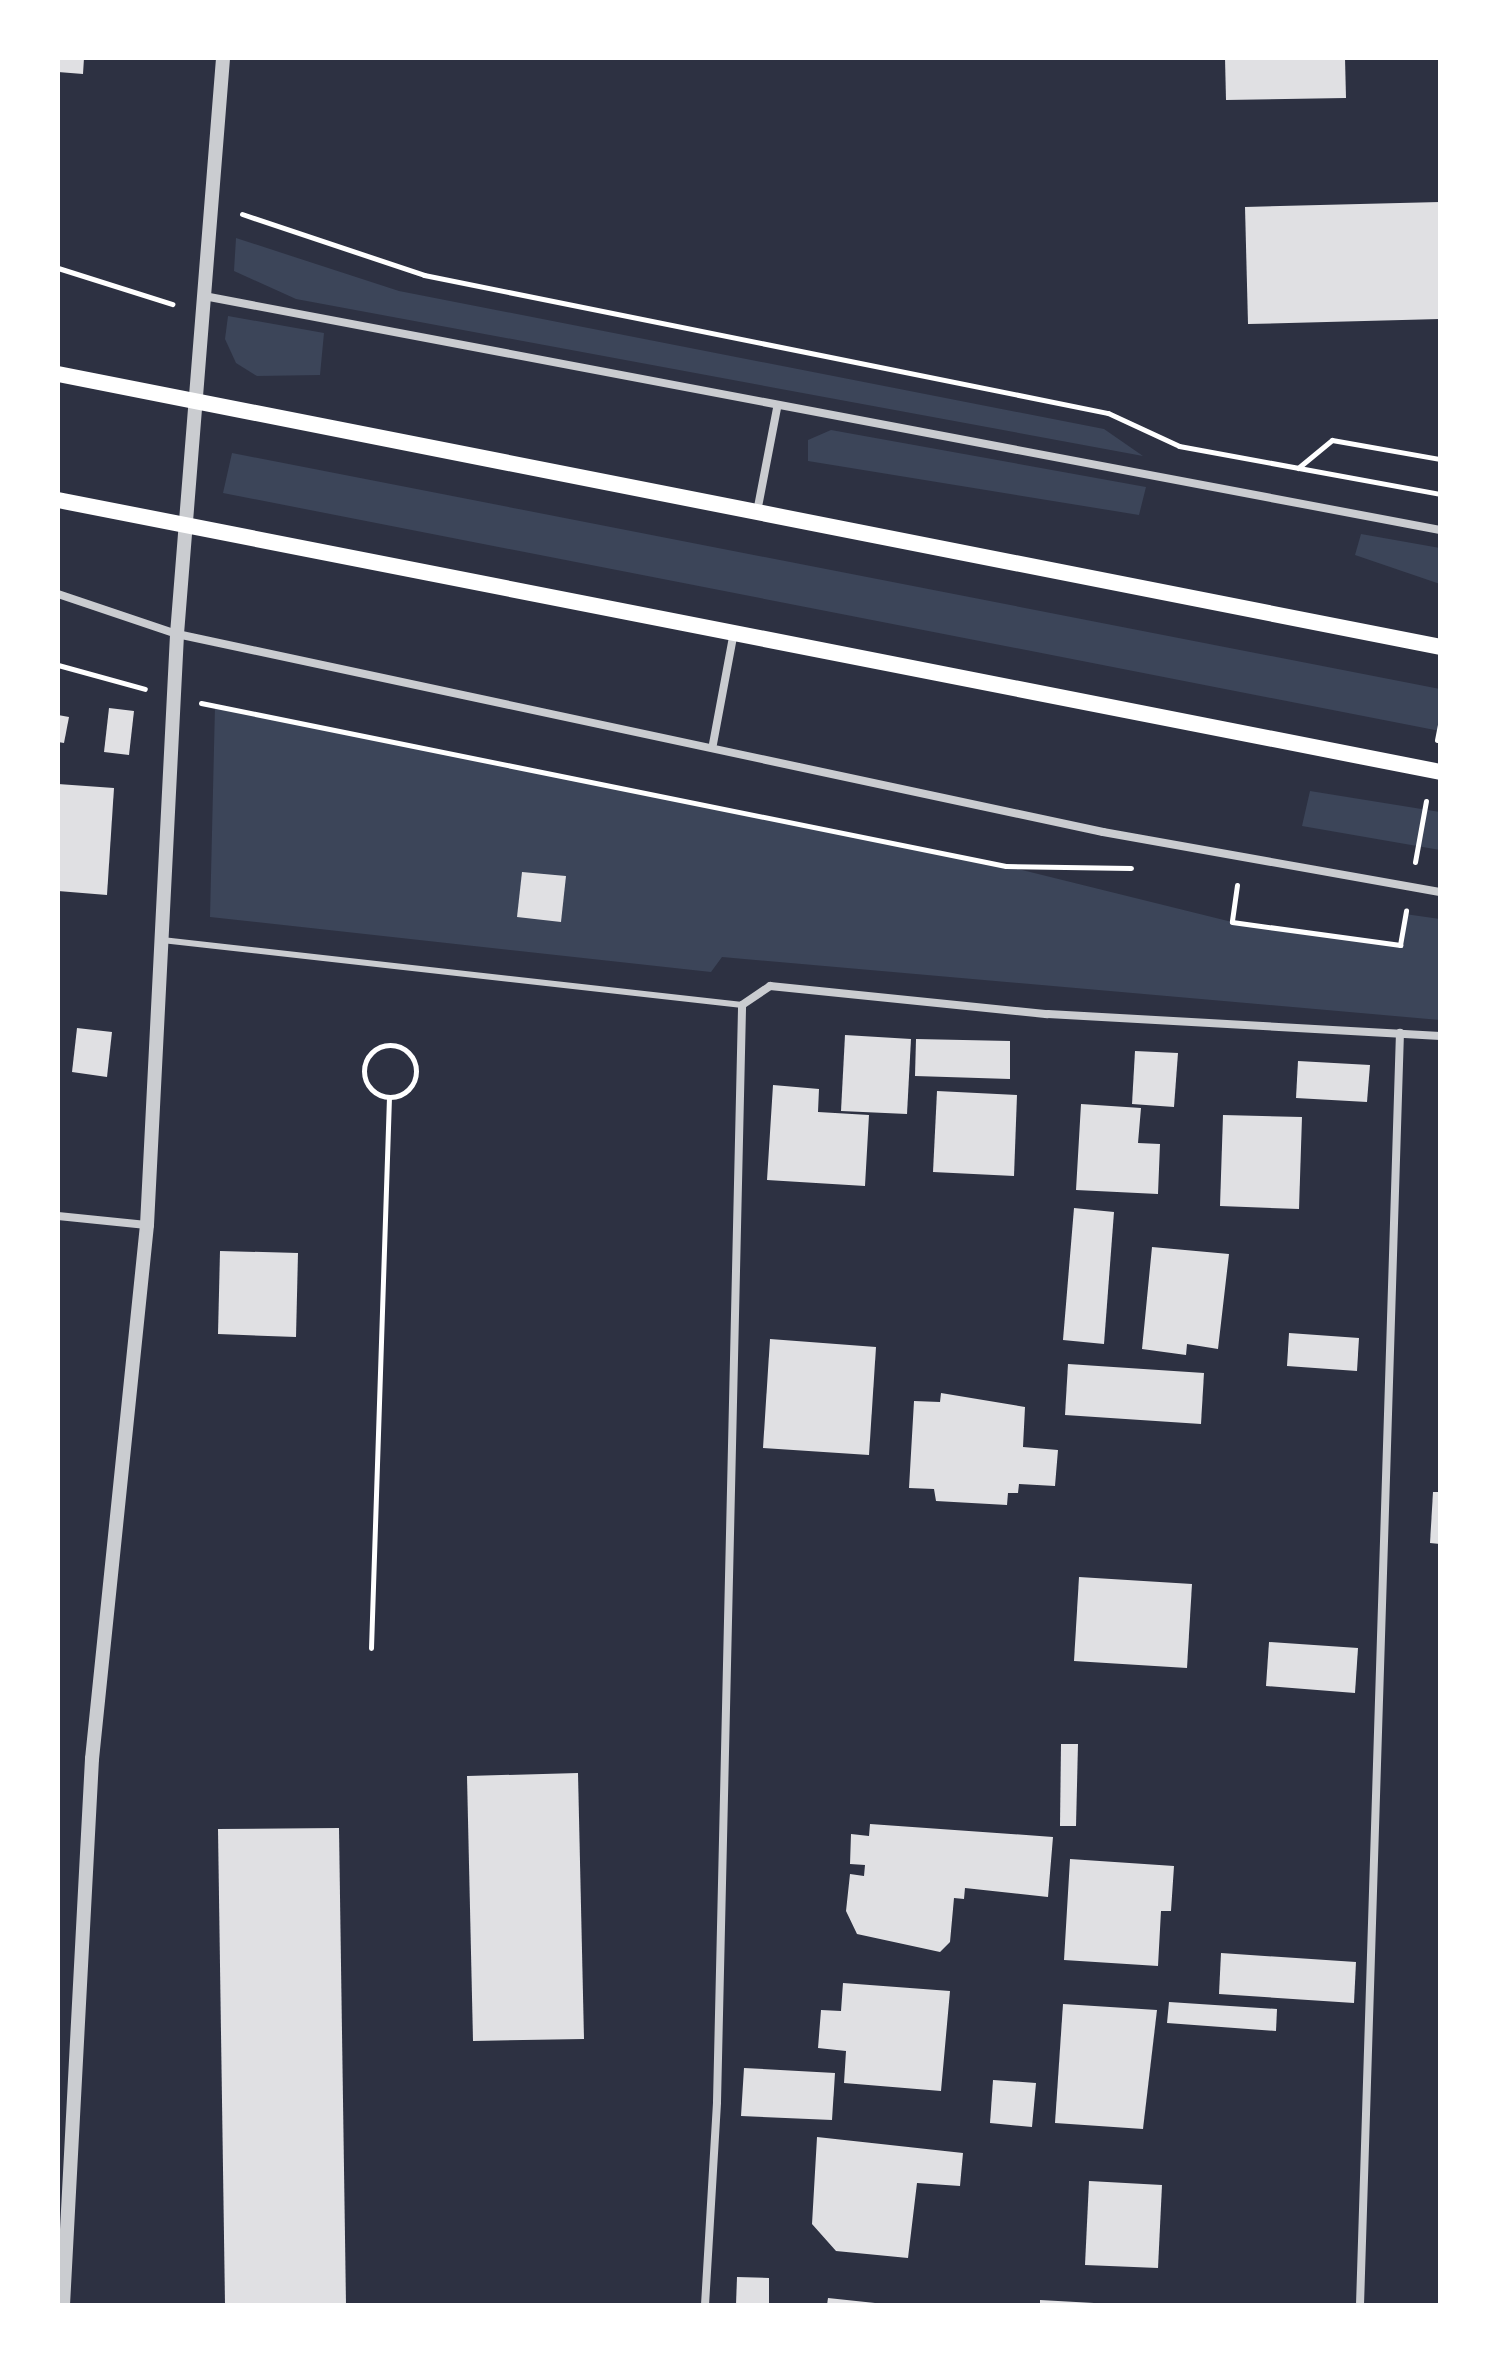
<!DOCTYPE html>
<html>
<head>
<meta charset="utf-8">
<style>
	body { margin:0 }
	#map { position:relative; width:1498px; height:2363px; overflow:hidden; background:#2d3142; font-family:Lato,sans-serif }
	div>[style] { position:absolute }
	.green>* { inset:0; background:#3c4559 }
	.building>* { inset:0; background:#e0e0e3 }
	.path>* { height:5px; margin:-2.5px; padding:0 2.5px; transform-origin:2.5px; border-radius:2.5px; background:#fff }
	.path>.ring { margin:-2.5px; padding:0; box-sizing:content-box; background:none; border:5px solid #fff; border-radius:50% }
	.service>* { height:6px; margin:-3px; padding:0 3px; transform-origin:3px; border-radius:3px; background:#caccd0 }
	.minor>* { height:8px; margin:-4px; padding:0 4px; transform-origin:4px; border-radius:4px; background:#caccd0 }
	.tertiary>* { height:14px; margin:-7px; padding:0 7px; transform-origin:7px; border-radius:7px; background:#caccd0 }
	.secondary>* { height:16px; margin:-8px; padding:0 8px; transform-origin:8px; border-radius:8px; background:#fff }
	span { translate:-50% -50%; white-space:nowrap; text-align:center; line-height:1.15; -webkit-text-stroke:7px #fff; paint-order:stroke }
	.frame { position:absolute; inset:0; border:60px solid #fff; pointer-events:none }
</style>
</head>
<body>
<div id="map">
	<div class="green">
		<div style="clip-path:polygon(236px 238px,399px 291px,1104px 429px,1143px 456px,296px 299px,234px 271px)"></div>
		<div style="clip-path:polygon(228px 316px,324px 333px,320px 375px,257px 376px,236px 363px,225px 339px)"></div>
		<div style="clip-path:polygon(831px 430px,1146px 487px,1139px 515px,808px 461px,808px 440px)"></div>
		<div style="clip-path:polygon(232px 453px,1440px 689px,1440px 731px,223px 493px)"></div>
		<div style="clip-path:polygon(1361px 534px,1440px 548px,1440px 584px,1355px 555px)"></div>
		<div style="clip-path:polygon(215px 706px,1006px 866px,1232px 922px,1399px 945px,1405px 914px,1440px 919px,1440px 1020px,722px 957px,711px 972px,210px 917px)"></div>
		<div style="clip-path:polygon(1310px 791px,1440px 812px,1440px 850px,1302px 826px)"></div>
	</div>
	<div class="building">
		<div style="clip-path:polygon(58px 58px,84px 58px,83px 74px,58px 72px)"></div>
		<div style="clip-path:polygon(1225px 58px,1345px 58px,1346px 98px,1226px 100px)"></div>
		<div style="clip-path:polygon(1440px 202px,1440px 319px,1248px 324px,1245px 207px)"></div>
		<div style="clip-path:polygon(109px 708px,134px 711px,129px 755px,104px 752px)"></div>
		<div style="clip-path:polygon(58px 715px,69px 717px,64px 743px,58px 742px)"></div>
		<div style="clip-path:polygon(58px 784px,114px 788px,107px 895px,58px 891px)"></div>
		<div style="clip-path:polygon(522px 872px,566px 876px,561px 922px,517px 917px)"></div>
		<div style="clip-path:polygon(77px 1028px,112px 1032px,107px 1077px,72px 1072px)"></div>
		<div style="clip-path:polygon(845px 1035px,911px 1039px,907px 1114px,841px 1111px)"></div>
		<div style="clip-path:polygon(916px 1039px,1010px 1041px,1010px 1079px,915px 1076px)"></div>
		<div style="clip-path:polygon(1135px 1051px,1178px 1053px,1174px 1107px,1132px 1104px)"></div>
		<div style="clip-path:polygon(1298px 1061px,1370px 1065px,1367px 1102px,1296px 1098px)"></div>
		<div style="clip-path:polygon(773px 1085px,819px 1089px,818px 1112px,869px 1115px,865px 1186px,767px 1180px)"></div>
		<div style="clip-path:polygon(937px 1091px,1017px 1095px,1014px 1176px,933px 1172px)"></div>
		<div style="clip-path:polygon(1081px 1104px,1141px 1108px,1138px 1143px,1160px 1144px,1158px 1194px,1076px 1190px)"></div>
		<div style="clip-path:polygon(1223px 1115px,1302px 1117px,1299px 1209px,1220px 1206px)"></div>
		<div style="clip-path:polygon(1074px 1208px,1114px 1212px,1104px 1344px,1063px 1340px)"></div>
		<div style="clip-path:polygon(1152px 1247px,1229px 1254px,1218px 1349px,1187px 1344px,1186px 1355px,1142px 1349px)"></div>
		<div style="clip-path:polygon(220px 1251px,298px 1253px,296px 1337px,218px 1334px)"></div>
		<div style="clip-path:polygon(1289px 1333px,1359px 1338px,1357px 1371px,1287px 1366px)"></div>
		<div style="clip-path:polygon(770px 1339px,876px 1347px,869px 1455px,763px 1448px)"></div>
		<div style="clip-path:polygon(1068px 1364px,1204px 1373px,1201px 1424px,1065px 1415px)"></div>
		<div style="clip-path:polygon(941px 1393px,1025px 1407px,1023px 1447px,1058px 1450px,1055px 1486px,1019px 1484px,1018px 1493px,1008px 1493px,1007px 1505px,936px 1501px,934px 1489px,909px 1488px,914px 1401px,940px 1402px)"></div>
		<div style="clip-path:polygon(1433px 1492px,1440px 1492px,1440px 1544px,1430px 1543px)"></div>
		<div style="clip-path:polygon(1079px 1577px,1192px 1584px,1187px 1668px,1074px 1661px)"></div>
		<div style="clip-path:polygon(1269px 1642px,1358px 1648px,1355px 1693px,1266px 1686px)"></div>
		<div style="clip-path:polygon(1061px 1744px,1078px 1744px,1076px 1826px,1060px 1826px)"></div>
		<div style="clip-path:polygon(578px 1773px,584px 2039px,473px 2041px,467px 1776px)"></div>
		<div style="clip-path:polygon(870px 1824px,1053px 1837px,1048px 1897px,965px 1888px,964px 1899px,954px 1898px,950px 1942px,940px 1952px,857px 1934px,846px 1911px,850px 1874px,864px 1876px,865px 1865px,850px 1864px,851px 1834px,869px 1836px)"></div>
		<div style="clip-path:polygon(339px 1828px,346px 2305px,225px 2305px,218px 1829px)"></div>
		<div style="clip-path:polygon(1070px 1859px,1174px 1866px,1171px 1911px,1161px 1911px,1158px 1966px,1064px 1960px)"></div>
		<div style="clip-path:polygon(1221px 1953px,1356px 1962px,1354px 2003px,1219px 1994px)"></div>
		<div style="clip-path:polygon(843px 1983px,950px 1991px,941px 2091px,844px 2083px,846px 2051px,818px 2048px,821px 2010px,841px 2011px)"></div>
		<div style="clip-path:polygon(1169px 2002px,1277px 2009px,1276px 2031px,1167px 2023px)"></div>
		<div style="clip-path:polygon(1063px 2004px,1157px 2010px,1143px 2129px,1055px 2123px)"></div>
		<div style="clip-path:polygon(744px 2068px,835px 2073px,832px 2120px,741px 2116px)"></div>
		<div style="clip-path:polygon(993px 2080px,1036px 2083px,1032px 2127px,990px 2123px)"></div>
		<div style="clip-path:polygon(817px 2137px,963px 2153px,960px 2186px,917px 2183px,908px 2258px,836px 2251px,812px 2224px)"></div>
		<div style="clip-path:polygon(1089px 2181px,1162px 2185px,1158px 2268px,1085px 2265px)"></div>
		<div style="clip-path:polygon(737px 2277px,769px 2278px,769px 2305px,736px 2305px)"></div>
		<div style="clip-path:polygon(828px 2298px,875px 2303px,875px 2305px,827px 2305px)"></div>
		<div style="clip-path:polygon(1040px 2300px,1094px 2303px,1094px 2305px,1040px 2305px)"></div>
	</div>
	<div class="path">
		<div style="left:242px;top:214px;width:192px;rotate:18.5deg"></div>
		<div style="left:424px;top:275px;width:698px;rotate:11.41deg"></div>
		<div style="left:1108px;top:413px;width:78px;rotate:24.9deg"></div>
		<div style="left:1179px;top:446px;width:265px;rotate:10.4deg"></div>
		<div style="left:58px;top:268px;width:120px;rotate:17.5deg"></div>
		<div style="left:1298px;top:468px;width:44px;rotate:-39.5deg"></div>
		<div style="left:1332px;top:440px;width:110px;rotate:10deg"></div>
		<div style="left:58px;top:665px;width:90px;rotate:15.4deg"></div>
		<div style="left:201px;top:703px;width:821px;rotate:11.45deg"></div>
		<div style="left:1006px;top:866px;width:125px;rotate:0.9deg"></div>
		<div style="left:1437px;top:740px;width:15px;rotate:-79deg"></div>
		<div style="left:1415px;top:862px;width:62px;rotate:-79.8deg"></div>
		<div style="left:1237px;top:885px;width:37px;rotate:98deg"></div>
		<div style="left:1232px;top:922px;width:170px;rotate:7.8deg"></div>
		<div style="left:1400px;top:945px;width:35px;rotate:-80deg"></div>
		<div class="ring" style="left:364px;top:1045px;width:47px;height:47px"></div>
		<div style="left:371px;top:1648px;width:551px;rotate:-88.13deg"></div>
	</div>
	<div class="service">
		<div style="left:162px;top:940px;width:584px;rotate:6.39deg"></div>
	</div>
	<div class="minor">
		<div style="left:204px;top:296px;width:1258px;rotate:10.72deg"></div>
		<div style="left:757px;top:512px;width:106px;rotate:-79.1deg"></div>
		<div style="left:58px;top:594px;width:126px;rotate:18.6deg"></div>
		<div style="left:177px;top:634px;width:947px;rotate:12.07deg"></div>
		<div style="left:1103px;top:832px;width:342px;rotate:10.1deg"></div>
		<div style="left:713px;top:744px;width:109px;rotate:-79.4deg"></div>
		<div style="left:58px;top:1216px;width:89px;rotate:5.8deg"></div>
		<div style="left:705px;top:2305px;width:203px;rotate:-86.6deg"></div>
		<div style="left:717px;top:2102px;width:1097px;rotate:-88.69deg"></div>
		<div style="left:742px;top:1005px;width:34px;rotate:-34deg"></div>
		<div style="left:770px;top:986px;width:279px;rotate:5.8deg"></div>
		<div style="left:1048px;top:1014px;width:393px;rotate:3.2deg"></div>
		<div style="left:1360px;top:2305px;width:1273px;rotate:-88.2deg"></div>
	</div>
	<div class="tertiary">
		<div style="left:63px;top:2305px;width:547px;rotate:-86.96deg"></div>
		<div style="left:92px;top:1759px;width:537px;rotate:-84.12deg"></div>
		<div style="left:147px;top:1225px;width:592px;rotate:-87.09deg"></div>
		<div style="left:177px;top:634px;width:578px;rotate:-85.43deg"></div>
	</div>
	<div class="secondary">
		<div style="left:58px;top:374px;width:1409px;rotate:11.17deg"></div>
		<div style="left:58px;top:500px;width:1409px;rotate:11.13deg"></div>
	</div>
	<div class="frame"></div>
</div>
</body>
</html>
